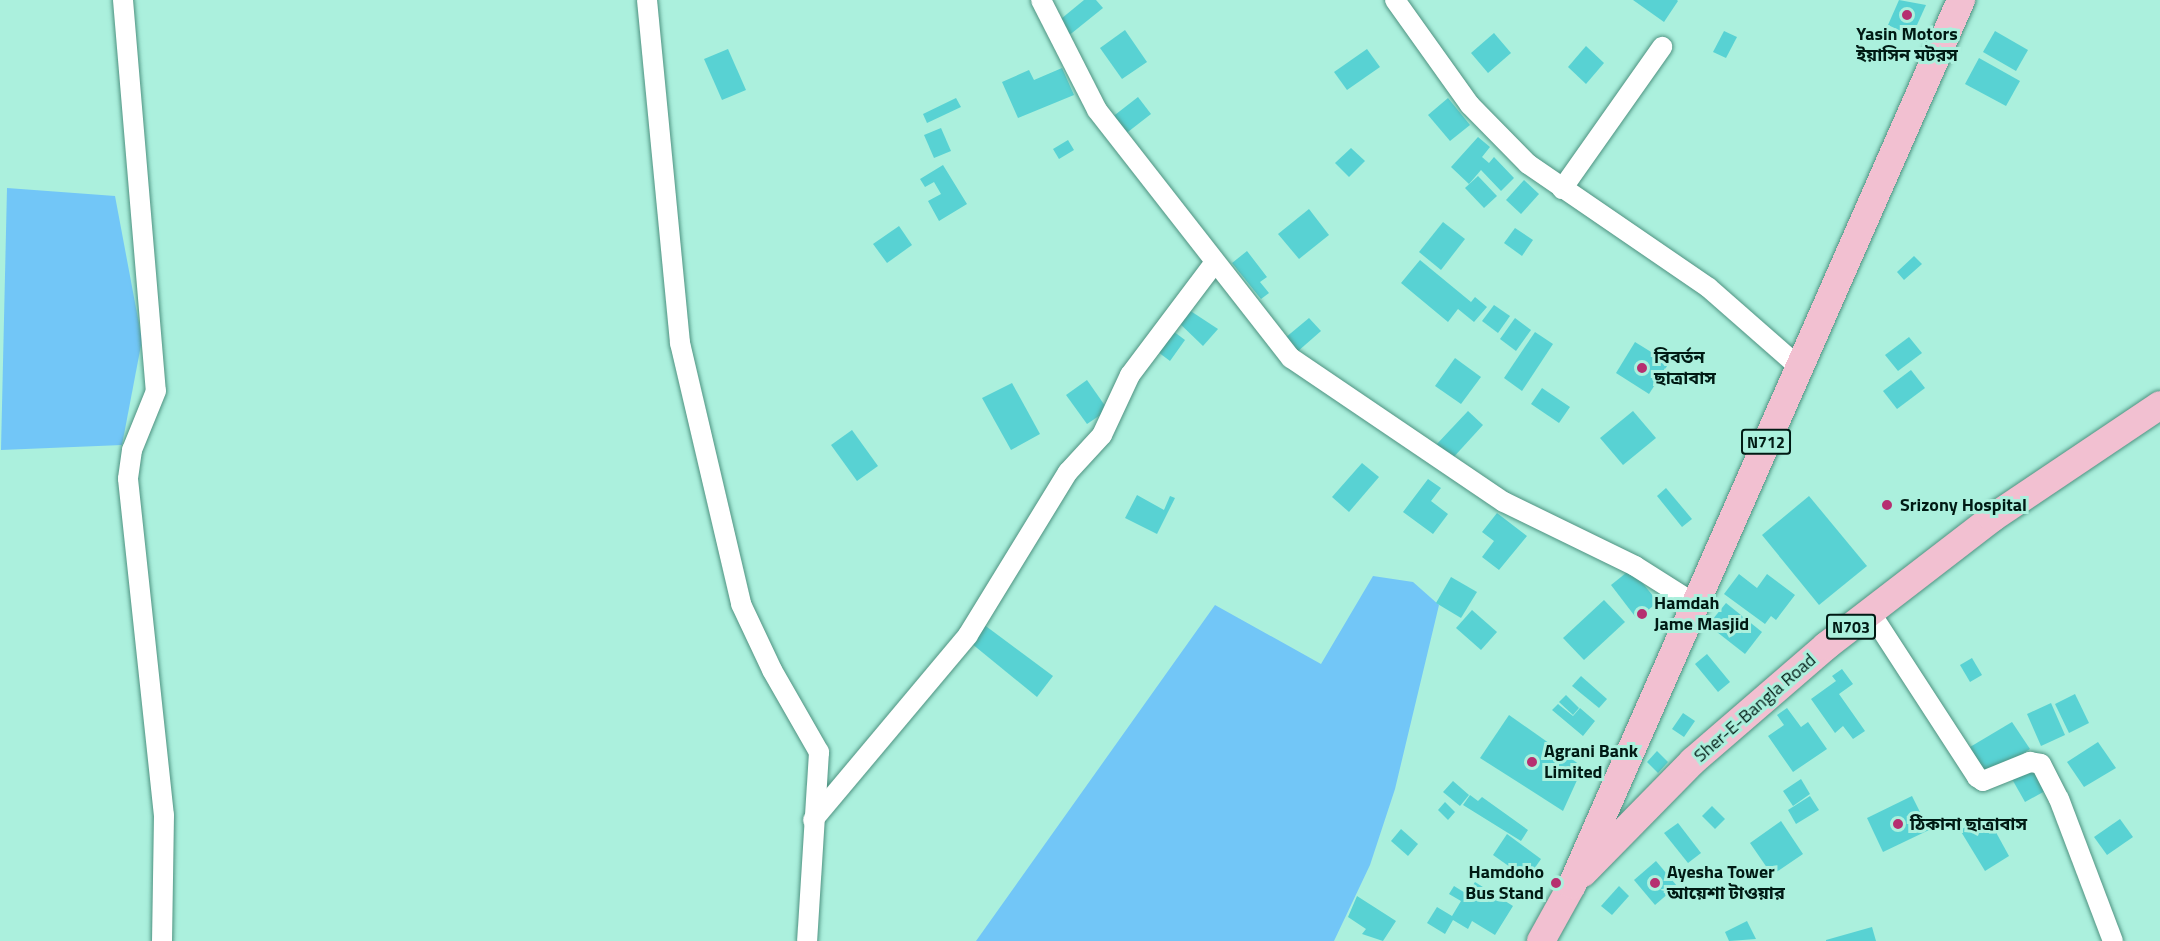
<!DOCTYPE html>
<html>
<head>
<meta charset="utf-8">
<style>
	body { margin:0 }
	#map { position:relative; width:2160px; height:941px; overflow:hidden; background:#abf0dd; font-family:"Titillium Web","Noto Sans Bengali",sans-serif }
	div>[style] { position:absolute }
	.water>* { inset:0; background:#72c6f7 }
	.building>* { inset:0; background:#58d2d3 }
	.roads { filter:drop-shadow(0 0 2px #4e9281) drop-shadow(0 0 2px #4e9281) }
	.minor>* { height:20px; margin:-10px; padding:0 10px; transform-origin:10px; border-radius:10px; background:#fff }
	.highway>* { height:28px; margin:-14px; padding:0 14px; transform-origin:14px; border-radius:14px; background:#f2c0d1 }
	.dots>* { width:16px; height:16px; translate:-50% -50%; box-sizing:border-box; border:3px solid #abf0dd; border-radius:50% }
	span { translate:-50% -50%; white-space:nowrap; text-align:center; line-height:1.15; -webkit-text-stroke:6px #abf0dd; paint-order:stroke }
	.shield-label span { padding:2px 4px; background:#abf0dd; border:2px solid; border-radius:4px; -webkit-text-stroke-width:0 }
	.shield-label { font-size:16px; color:#001a14; font-weight:700 }
	.poi-label { font-size:18px; color:#001a14; font-weight:700 }
	.left { translate:0 -50%; text-align:left }
	.right { translate:-100% -50%; text-align:right }
	.street-label { font-size:18px; color:#001a14 }
</style>
</head>
<body>
<div id="map">
	<div class="water">
		<div style="clip-path:polygon(7px 188px,115px 196px,142px 340px,122px 445px,1px 450px)"></div>
		<div style="clip-path:polygon(1373px 576px,1413px 582px,1439px 605px,1395px 789px,1370px 865px,1334px 941px,976px 941px,1215px 605px,1321px 664px)"></div>
	</div>
	<div class="building">
		<div style="clip-path:polygon(1084px 0,1096px 0,1103px 8px,1067px 37px,1056px 23px)"></div>
		<div style="clip-path:polygon(1633px 0,1677px 0,1678px 1px,1664px 22px)"></div>
		<div style="clip-path:polygon(1899px 0,1926px 5px,1912px 36px,1888px 25px)"></div>
		<div style="clip-path:polygon(1125px 30px,1147px 62px,1122px 79px,1100px 48px)"></div>
		<div style="clip-path:polygon(1724px 31px,1737px 37px,1726px 58px,1713px 52px)"></div>
		<div style="clip-path:polygon(1995px 31px,2028px 50px,2016px 71px,1983px 52px)"></div>
		<div style="clip-path:polygon(1494px 33px,1511px 53px,1488px 73px,1471px 53px)"></div>
		<div style="clip-path:polygon(1586px 46px,1604px 63px,1586px 84px,1568px 67px)"></div>
		<div style="clip-path:polygon(728px 49px,746px 90px,722px 100px,704px 59px)"></div>
		<div style="clip-path:polygon(1367px 49px,1380px 67px,1347px 90px,1334px 72px)"></div>
		<div style="clip-path:polygon(1979px 58px,2020px 81px,2006px 106px,1965px 84px)"></div>
		<div style="clip-path:polygon(1062px 68px,1074px 95px,1018px 118px,1002px 82px,1029px 70px,1034px 80px)"></div>
		<div style="clip-path:polygon(1138px 97px,1151px 114px,1124px 135px,1111px 118px)"></div>
		<div style="clip-path:polygon(956px 98px,961px 107px,927px 123px,923px 114px)"></div>
		<div style="clip-path:polygon(1448px 98px,1470px 125px,1450px 141px,1428px 115px)"></div>
		<div style="clip-path:polygon(941px 128px,951px 151px,934px 158px,924px 135px)"></div>
		<div style="clip-path:polygon(1478px 137px,1490px 147px,1482px 157px,1489px 163px,1494px 157px,1514px 178px,1501px 191px,1481px 170px,1469px 184px,1451px 167px)"></div>
		<div style="clip-path:polygon(1068px 140px,1074px 150px,1059px 159px,1053px 149px)"></div>
		<div style="clip-path:polygon(1351px 148px,1365px 161px,1349px 177px,1335px 163px)"></div>
		<div style="clip-path:polygon(943px 165px,967px 204px,939px 221px,928px 201px,941px 194px,934px 182px,925px 187px,920px 179px)"></div>
		<div style="clip-path:polygon(1478px 176px,1497px 196px,1484px 208px,1465px 188px)"></div>
		<div style="clip-path:polygon(1524px 180px,1539px 194px,1521px 214px,1506px 200px)"></div>
		<div style="clip-path:polygon(1309px 209px,1329px 235px,1299px 259px,1278px 234px)"></div>
		<div style="clip-path:polygon(1443px 222px,1465px 239px,1441px 270px,1419px 252px)"></div>
		<div style="clip-path:polygon(899px 226px,912px 245px,887px 263px,873px 244px)"></div>
		<div style="clip-path:polygon(1515px 228px,1533px 240px,1522px 256px,1504px 243px)"></div>
		<div style="clip-path:polygon(1247px 251px,1267px 277px,1260px 282px,1269px 293px,1261px 299px,1232px 263px)"></div>
		<div style="clip-path:polygon(1914px 256px,1922px 264px,1904px 280px,1897px 272px)"></div>
		<div style="clip-path:polygon(1420px 260px,1471px 302px,1475px 297px,1487px 307px,1474px 322px,1458px 309px,1448px 322px,1401px 283px)"></div>
		<div style="clip-path:polygon(1494px 305px,1510px 316px,1498px 333px,1482px 321px)"></div>
		<div style="clip-path:polygon(1186px 308px,1218px 329px,1203px 346px,1175px 319px)"></div>
		<div style="clip-path:polygon(1309px 318px,1321px 331px,1297px 352px,1285px 338px)"></div>
		<div style="clip-path:polygon(1515px 318px,1531px 330px,1516px 351px,1500px 339px)"></div>
		<div style="clip-path:polygon(1173px 331px,1185px 340px,1170px 361px,1158px 352px)"></div>
		<div style="clip-path:polygon(1535px 332px,1553px 344px,1522px 391px,1504px 378px)"></div>
		<div style="clip-path:polygon(1909px 337px,1922px 353px,1898px 371px,1885px 355px)"></div>
		<div style="clip-path:polygon(1635px 342px,1669px 363px,1649px 394px,1616px 373px)"></div>
		<div style="clip-path:polygon(1455px 358px,1481px 377px,1461px 404px,1435px 386px)"></div>
		<div style="clip-path:polygon(1911px 370px,1925px 388px,1897px 409px,1883px 391px)"></div>
		<div style="clip-path:polygon(1087px 380px,1108px 410px,1087px 424px,1066px 395px)"></div>
		<div style="clip-path:polygon(1012px 383px,1040px 434px,1011px 450px,982px 398px)"></div>
		<div style="clip-path:polygon(1542px 388px,1570px 407px,1559px 423px,1531px 404px)"></div>
		<div style="clip-path:polygon(1468px 411px,1483px 425px,1451px 460px,1435px 446px)"></div>
		<div style="clip-path:polygon(1633px 411px,1656px 438px,1623px 465px,1600px 438px)"></div>
		<div style="clip-path:polygon(852px 430px,878px 466px,857px 481px,831px 445px)"></div>
		<div style="clip-path:polygon(1362px 463px,1379px 477px,1349px 512px,1332px 497px)"></div>
		<div style="clip-path:polygon(1428px 479px,1441px 488px,1431px 501px,1448px 514px,1433px 534px,1403px 512px)"></div>
		<div style="clip-path:polygon(1666px 488px,1692px 519px,1682px 527px,1657px 496px)"></div>
		<div style="clip-path:polygon(1137px 495px,1164px 510px,1170px 496px,1175px 498px,1157px 534px,1125px 518px)"></div>
		<div style="clip-path:polygon(1809px 496px,1867px 566px,1819px 605px,1762px 535px)"></div>
		<div style="clip-path:polygon(1497px 513px,1527px 536px,1499px 570px,1482px 557px,1494px 541px,1482px 532px)"></div>
		<div style="clip-path:polygon(1631px 569px,1658px 602px,1637px 619px,1611px 585px)"></div>
		<div style="clip-path:polygon(1739px 574px,1757px 588px,1767px 574px,1795px 595px,1776px 620px,1771px 616px,1765px 624px,1724px 594px)"></div>
		<div style="clip-path:polygon(1451px 577px,1477px 592px,1461px 618px,1436px 603px)"></div>
		<div style="clip-path:polygon(1604px 600px,1625px 622px,1584px 660px,1563px 638px)"></div>
		<div style="clip-path:polygon(1726px 603px,1762px 632px,1745px 654px,1708px 625px)"></div>
		<div style="clip-path:polygon(1472px 610px,1497px 632px,1481px 650px,1456px 628px)"></div>
		<div style="clip-path:polygon(979px 621px,1053px 676px,1037px 697px,966px 639px)"></div>
		<div style="clip-path:polygon(1707px 654px,1730px 682px,1718px 692px,1695px 664px)"></div>
		<div style="clip-path:polygon(1972px 658px,1982px 675px,1970px 682px,1960px 665px)"></div>
		<div style="clip-path:polygon(1842px 669px,1853px 684px,1839px 694px,1865px 731px,1853px 739px,1843px 726px,1835px 733px,1811px 699px,1836px 681px,1832px 676px)"></div>
		<div style="clip-path:polygon(1581px 676px,1607px 699px,1599px 708px,1572px 686px)"></div>
		<div style="clip-path:polygon(2075px 694px,2089px 723px,2069px 733px,2055px 704px)"></div>
		<div style="clip-path:polygon(1566px 695px,1579px 708px,1573px 715px,1559px 702px)"></div>
		<div style="clip-path:polygon(2051px 703px,2065px 735px,2041px 746px,2027px 714px)"></div>
		<div style="clip-path:polygon(1558px 704px,1573px 716px,1580px 708px,1595px 721px,1583px 736px,1552px 710px)"></div>
		<div style="clip-path:polygon(1787px 708px,1801px 727px,1808px 722px,1827px 749px,1793px 772px,1768px 736px,1784px 725px,1777px 715px)"></div>
		<div style="clip-path:polygon(1683px 713px,1695px 721px,1684px 737px,1672px 729px)"></div>
		<div style="clip-path:polygon(1509px 715px,1583px 767px,1563px 811px,1480px 758px)"></div>
		<div style="clip-path:polygon(2012px 722px,2030px 749px,1987px 777px,1970px 747px)"></div>
		<div style="clip-path:polygon(2098px 742px,2116px 768px,2084px 787px,2067px 762px)"></div>
		<div style="clip-path:polygon(1657px 751px,1668px 762px,1658px 773px,1647px 762px)"></div>
		<div style="clip-path:polygon(2033px 768px,2045px 791px,2025px 802px,2012px 779px)"></div>
		<div style="clip-path:polygon(1801px 779px,1810px 794px,1793px 806px,1783px 791px)"></div>
		<div style="clip-path:polygon(1453px 781px,1469px 795px,1460px 806px,1443px 792px)"></div>
		<div style="clip-path:polygon(1470px 795px,1478px 801px,1482px 797px,1528px 830px,1521px 841px,1463px 805px)"></div>
		<div style="clip-path:polygon(1810px 796px,1819px 810px,1796px 824px,1788px 810px)"></div>
		<div style="clip-path:polygon(1912px 796px,1929px 830px,1883px 852px,1867px 818px)"></div>
		<div style="clip-path:polygon(1445px 802px,1455px 812px,1448px 820px,1438px 810px)"></div>
		<div style="clip-path:polygon(1712px 806px,1725px 819px,1715px 829px,1702px 816px)"></div>
		<div style="clip-path:polygon(1987px 816px,2009px 856px,1985px 871px,1960px 830px)"></div>
		<div style="clip-path:polygon(2120px 819px,2133px 837px,2107px 855px,2094px 837px)"></div>
		<div style="clip-path:polygon(1781px 821px,1803px 854px,1772px 875px,1750px 843px)"></div>
		<div style="clip-path:polygon(1678px 823px,1701px 853px,1688px 863px,1664px 833px)"></div>
		<div style="clip-path:polygon(1401px 829px,1418px 844px,1408px 856px,1391px 841px)"></div>
		<div style="clip-path:polygon(1507px 834px,1541px 859px,1527px 879px,1493px 855px)"></div>
		<div style="clip-path:polygon(1656px 861px,1677px 886px,1655px 905px,1634px 880px)"></div>
		<div style="clip-path:polygon(1475px 882px,1513px 906px,1495px 935px,1472px 921px,1468px 929px,1453px 920px,1445px 934px,1427px 923px,1437px 907px,1452px 916px,1461px 901px,1449px 894px,1454px 886px,1467px 894px)"></div>
		<div style="clip-path:polygon(1619px 886px,1629px 896px,1612px 915px,1601px 906px)"></div>
		<div style="clip-path:polygon(1357px 896px,1396px 921px,1383px 941px,1362px 934px,1366px 929px,1348px 917px)"></div>
		<div style="clip-path:polygon(1747px 921px,1756px 939px,1729px 941px,1725px 932px)"></div>
		<div style="clip-path:polygon(1872px 927px,1876px 941px,1826px 941px,1826px 940px)"></div>
	</div>
	<div class="roads">
		<div class="minor">
			<div style="left:123px;top:0;width:392px;rotate:85.2deg"></div>
			<div style="left:156px;top:391px;width:64px;rotate:112.1deg"></div>
			<div style="left:132px;top:450px;width:29px;rotate:98deg"></div>
			<div style="left:128px;top:479px;width:338px;rotate:83.9deg"></div>
			<div style="left:164px;top:815px;width:126px;rotate:90.9deg"></div>
			<div style="left:647px;top:0;width:345px;rotate:84.5deg"></div>
			<div style="left:680px;top:343px;width:268px;rotate:76.8deg"></div>
			<div style="left:741px;top:604px;width:73px;rotate:64.8deg"></div>
			<div style="left:772px;top:670px;width:95px;rotate:60.2deg"></div>
			<div style="left:819px;top:752px;width:189px;rotate:93.6deg"></div>
			<div style="left:1041px;top:0;width:123px;rotate:63deg"></div>
			<div style="left:1097px;top:110px;width:315px;rotate:52deg"></div>
			<div style="left:1291px;top:358px;width:257px;rotate:34.1deg"></div>
			<div style="left:1504px;top:502px;width:146px;rotate:26deg"></div>
			<div style="left:1635px;top:566px;width:71px;rotate:32.3deg"></div>
			<div style="left:1395px;top:0;width:129px;rotate:54.5deg"></div>
			<div style="left:1470px;top:105px;width:83px;rotate:45.5deg"></div>
			<div style="left:1528px;top:164px;width:219px;rotate:34.4deg"></div>
			<div style="left:1709px;top:288px;width:120px;rotate:41.3deg"></div>
			<div style="left:1562px;top:189px;width:174px;rotate:-54.8deg"></div>
			<div style="left:1870px;top:612px;width:197px;rotate:57deg"></div>
			<div style="left:1977px;top:777px;width:7px;rotate:34deg"></div>
			<div style="left:1983px;top:781px;width:51px;rotate:-22deg"></div>
			<div style="left:2030px;top:762px;width:11px;rotate:10deg"></div>
			<div style="left:2041px;top:764px;width:39px;rotate:63deg"></div>
			<div style="left:2059px;top:799px;width:152px;rotate:69.2deg"></div>
			<div style="left:813px;top:820px;width:241px;rotate:-50deg"></div>
			<div style="left:968px;top:635px;width:191px;rotate:-58.5deg"></div>
			<div style="left:1068px;top:472px;width:50px;rotate:-47.4deg"></div>
			<div style="left:1102px;top:435px;width:66px;rotate:-65deg"></div>
			<div style="left:1130px;top:375px;width:141px;rotate:-53deg"></div>
		</div>
		<div class="highway">
			<div style="left:1583px;top:873px;width:157px;rotate:-45.5deg"></div>
			<div style="left:1693px;top:761px;width:176px;rotate:-40.8deg"></div>
			<div style="left:1826px;top:646px;width:210px;rotate:-37.6deg"></div>
			<div style="left:1992px;top:518px;width:202px;rotate:-33.9deg"></div>
			<div style="left:1541px;top:941px;width:64px;rotate:-61deg"></div>
			<div style="left:1572px;top:885px;width:967px;rotate:-66.27deg"></div>
		</div>
	</div>
	<div class="dots">
		<div style="left:1907px;top:15px;background:#b62f70"></div>
		<div style="left:1642px;top:368px;background:#b62f70"></div>
		<div style="left:1887px;top:505px;background:#b62f70"></div>
		<div style="left:1642px;top:614px;background:#b62f70"></div>
		<div style="left:1532px;top:762px;background:#b62f70"></div>
		<div style="left:1898px;top:824px;background:#b62f70"></div>
		<div style="left:1556px;top:883px;background:#b62f70"></div>
		<div style="left:1655px;top:883px;background:#b62f70"></div>
	</div>
	<div class="shield-label">
		<span style="left:1766px;top:442px">N712</span>
		<span style="left:1851px;top:627px">N703</span>
	</div>
	<div class="poi-label">
		<span style="left:1907px;top:45px">Yasin Motors<br>ইয়াসিন মটরস</span>
		<span class="left" style="left:1654px;top:368px">বিবর্তন<br>ছাত্রাবাস</span>
		<span class="left" style="left:1900px;top:505px">Srizony Hospital</span>
		<span class="left" style="left:1654px;top:614px">Hamdah<br>Jame Masjid</span>
		<span class="left" style="left:1544px;top:762px">Agrani Bank<br>Limited</span>
		<span class="left" style="left:1910px;top:824px">ঠিকানা ছাত্রাবাস</span>
		<span class="right" style="left:1544px;top:883px">Hamdoho<br>Bus Stand</span>
		<span class="left" style="left:1667px;top:883px">Ayesha Tower<br>আয়েশা টাওয়ার</span>
	</div>
	<div class="street-label">
		<span style="left:1755px;top:708px;rotate:-41deg">Sher-E-Bangla Road</span>
	</div>
</div>
</body>
</html>
